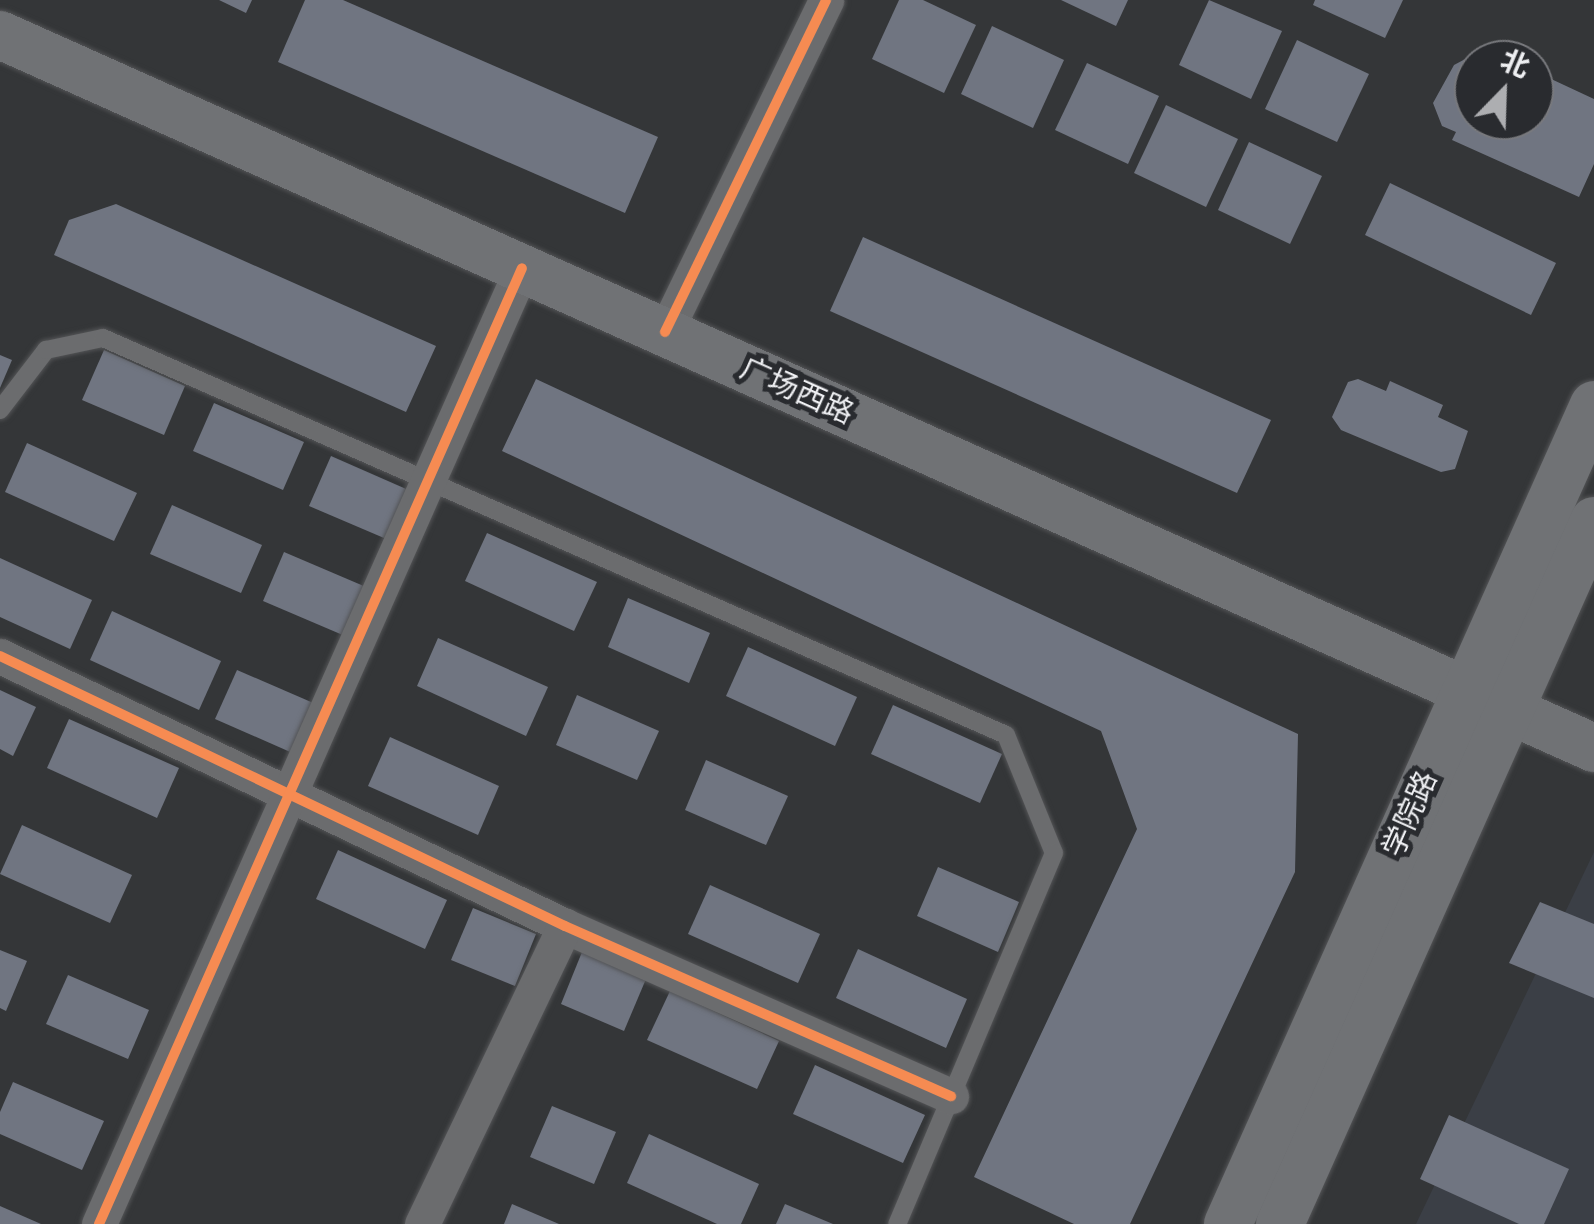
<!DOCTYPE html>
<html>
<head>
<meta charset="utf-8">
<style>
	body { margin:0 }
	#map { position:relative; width:1594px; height:1224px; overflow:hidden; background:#343638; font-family:Arial,"Noto Sans SC",sans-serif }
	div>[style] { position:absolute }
	.built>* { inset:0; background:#3b3f46 }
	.building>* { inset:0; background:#707581 }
	.roads { filter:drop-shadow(0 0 2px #535456) drop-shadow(0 0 2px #535456) }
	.lane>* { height:18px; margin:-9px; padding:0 9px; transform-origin:9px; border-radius:9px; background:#6b6c6e }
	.street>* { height:35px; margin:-17.5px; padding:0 17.5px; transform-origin:17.5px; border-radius:17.5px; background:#6b6c6e }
	.secondary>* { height:48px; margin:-24px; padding:0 24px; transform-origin:24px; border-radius:24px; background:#707275 }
	.cycleway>* { height:10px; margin:-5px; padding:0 5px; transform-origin:5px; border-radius:5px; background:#f68b52 }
	span { translate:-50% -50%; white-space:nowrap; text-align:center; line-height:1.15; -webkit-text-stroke:10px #292b2f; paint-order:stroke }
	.street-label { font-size:30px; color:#eeeff2 }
	.north { position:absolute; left:1454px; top:40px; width:100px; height:100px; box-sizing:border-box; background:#292b2f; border:2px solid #78797d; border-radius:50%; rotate:23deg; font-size:28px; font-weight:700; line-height:40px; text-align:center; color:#eeeff2 }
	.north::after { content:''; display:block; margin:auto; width:35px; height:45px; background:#adaeb1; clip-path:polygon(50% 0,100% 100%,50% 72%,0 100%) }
</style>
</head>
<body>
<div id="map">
	<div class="built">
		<div style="clip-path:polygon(1594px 852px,1594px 1224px,1416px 1224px)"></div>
	</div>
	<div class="building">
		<div style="clip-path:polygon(219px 0,252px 0,246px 13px)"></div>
		<div style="clip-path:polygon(305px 0,343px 0,658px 137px,625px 213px,278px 62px)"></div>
		<div style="clip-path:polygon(899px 0,923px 0,976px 25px,944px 93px,872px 59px)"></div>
		<div style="clip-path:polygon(1061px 0,1128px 0,1116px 26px)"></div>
		<div style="clip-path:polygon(1209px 0,1282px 31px,1251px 99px,1179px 65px)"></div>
		<div style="clip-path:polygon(1315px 0,1403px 0,1385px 38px,1313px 5px)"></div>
		<div style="clip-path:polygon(992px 26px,1064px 60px,1033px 128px,961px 94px)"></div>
		<div style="clip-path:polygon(1297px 40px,1369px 74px,1337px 142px,1265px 109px)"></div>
		<div style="clip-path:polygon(1469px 57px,1474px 120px,1534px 120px,1534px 71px,1594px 99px,1594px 164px,1579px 197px,1452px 140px,1456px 132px,1442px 126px,1433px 103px,1454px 65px)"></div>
		<div style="clip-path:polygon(1087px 63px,1159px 96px,1128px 164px,1055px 130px)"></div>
		<div style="clip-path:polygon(1166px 105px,1238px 139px,1206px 207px,1134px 173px)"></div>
		<div style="clip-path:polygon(1249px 142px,1322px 176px,1290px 244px,1218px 210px)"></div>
		<div style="clip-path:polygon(1390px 183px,1556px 263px,1531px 315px,1365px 235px)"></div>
		<div style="clip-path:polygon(116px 204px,436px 346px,406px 412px,54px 255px,69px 220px)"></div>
		<div style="clip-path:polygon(863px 237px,1271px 420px,1237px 493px,830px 311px)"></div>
		<div style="clip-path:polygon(104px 350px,185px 386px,164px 435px,82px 400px)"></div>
		<div style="clip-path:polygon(0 355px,12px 360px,0 388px)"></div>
		<div style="clip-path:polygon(536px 379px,1298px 734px,1295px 872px,1130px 1224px,1074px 1224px,974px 1177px,1137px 829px,1101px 731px,502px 451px)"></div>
		<div style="clip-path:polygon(1358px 379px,1386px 391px,1390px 381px,1443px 405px,1438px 417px,1468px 431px,1455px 469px,1441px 472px,1341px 430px,1332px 417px,1348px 382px)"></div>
		<div style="clip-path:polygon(214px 403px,304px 442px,283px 490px,193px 451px)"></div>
		<div style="clip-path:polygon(27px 443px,137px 493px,114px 541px,5px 492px)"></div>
		<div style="clip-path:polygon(331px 456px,413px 492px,391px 541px,309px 506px)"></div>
		<div style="clip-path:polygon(172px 505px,262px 545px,241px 593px,150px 554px)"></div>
		<div style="clip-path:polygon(487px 533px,597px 582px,574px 631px,465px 581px)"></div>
		<div style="clip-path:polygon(284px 552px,366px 587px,345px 636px,263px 601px)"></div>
		<div style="clip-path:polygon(0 558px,92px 600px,70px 649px,0 617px)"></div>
		<div style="clip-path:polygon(628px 598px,710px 633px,689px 683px,608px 647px)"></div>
		<div style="clip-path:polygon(112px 611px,221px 661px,199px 710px,90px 660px)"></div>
		<div style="clip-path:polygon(438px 638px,548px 687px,526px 736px,417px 686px)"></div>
		<div style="clip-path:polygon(748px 647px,857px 697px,835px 746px,726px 696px)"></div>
		<div style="clip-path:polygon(237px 670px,318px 705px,297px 755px,215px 719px)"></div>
		<div style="clip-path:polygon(0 690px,36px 707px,13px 756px,0 749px)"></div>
		<div style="clip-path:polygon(577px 695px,659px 731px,637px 780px,556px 745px)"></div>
		<div style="clip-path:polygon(893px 705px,1002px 754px,980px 803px,871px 754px)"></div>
		<div style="clip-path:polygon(69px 719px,179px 768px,157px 818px,47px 768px)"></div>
		<div style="clip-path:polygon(390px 737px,499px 786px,478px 835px,368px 786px)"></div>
		<div style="clip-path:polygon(706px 760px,788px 796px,766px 845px,685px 810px)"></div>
		<div style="clip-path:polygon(22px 825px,132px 875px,110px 923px,0 874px)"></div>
		<div style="clip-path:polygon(338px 850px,447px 900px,425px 949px,316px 899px)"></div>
		<div style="clip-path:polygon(938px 867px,1019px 902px,998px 952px,917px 916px)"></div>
		<div style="clip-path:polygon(710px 885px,820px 934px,798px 983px,688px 934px)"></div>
		<div style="clip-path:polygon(1540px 902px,1594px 924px,1594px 998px,1509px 963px)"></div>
		<div style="clip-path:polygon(473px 908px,536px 934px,515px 986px,451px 960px)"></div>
		<div style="clip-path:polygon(858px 949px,967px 999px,946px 1048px,836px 998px)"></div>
		<div style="clip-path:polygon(0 950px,27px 961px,6px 1011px,0 1008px)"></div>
		<div style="clip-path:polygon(582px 952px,646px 979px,624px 1031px,561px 1004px)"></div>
		<div style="clip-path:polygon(68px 975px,149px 1010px,128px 1059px,46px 1024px)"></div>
		<div style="clip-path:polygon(670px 991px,779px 1041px,757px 1089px,647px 1040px)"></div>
		<div style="clip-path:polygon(815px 1065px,925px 1115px,903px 1163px,793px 1114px)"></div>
		<div style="clip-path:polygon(13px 1082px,104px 1121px,82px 1170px,0 1134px,0 1112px)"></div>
		<div style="clip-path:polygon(552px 1106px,616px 1132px,594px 1184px,530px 1157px)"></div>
		<div style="clip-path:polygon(1449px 1115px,1569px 1169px,1544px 1224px,1519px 1224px,1420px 1179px)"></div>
		<div style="clip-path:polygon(649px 1134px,759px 1184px,741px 1224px,717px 1224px,627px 1183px)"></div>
		<div style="clip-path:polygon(512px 1204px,559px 1224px,504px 1224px)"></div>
		<div style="clip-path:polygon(785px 1204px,833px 1224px,776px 1224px)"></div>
		<div style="clip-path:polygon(0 1206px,41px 1224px,0 1224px)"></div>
	</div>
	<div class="roads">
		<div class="lane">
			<div style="left:0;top:410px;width:76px;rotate:-52.5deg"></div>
			<div style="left:46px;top:350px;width:58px;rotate:-11.9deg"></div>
			<div style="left:103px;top:338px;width:986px;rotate:23.73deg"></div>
			<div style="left:1006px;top:735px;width:127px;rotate:67.9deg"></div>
			<div style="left:1054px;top:853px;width:403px;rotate:112.9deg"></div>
		</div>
		<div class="street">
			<div style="left:665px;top:332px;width:369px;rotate:-64.1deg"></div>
			<div style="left:0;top:656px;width:626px;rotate:25.54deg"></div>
			<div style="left:565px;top:926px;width:422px;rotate:23.8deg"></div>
			<div style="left:99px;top:1224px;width:1045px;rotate:-66.13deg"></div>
			<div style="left:422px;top:1224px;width:331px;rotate:-64.4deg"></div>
		</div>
		<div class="secondary">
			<div style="left:0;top:35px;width:1746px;rotate:24.1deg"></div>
			<div style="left:1228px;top:1224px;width:897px;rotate:-65.92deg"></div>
			<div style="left:1280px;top:1224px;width:770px;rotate:-65.93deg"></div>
		</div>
	</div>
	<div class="cycleway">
		<div style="left:665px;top:332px;width:369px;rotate:-64.1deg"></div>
		<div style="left:0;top:656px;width:626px;rotate:25.54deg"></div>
		<div style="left:565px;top:926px;width:422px;rotate:23.8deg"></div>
		<div style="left:99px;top:1224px;width:1045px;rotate:-66.13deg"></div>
	</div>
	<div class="street-label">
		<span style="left:797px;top:391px;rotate:24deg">广场西路</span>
		<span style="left:1410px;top:814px;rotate:-66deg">学院路</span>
	</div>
	<div class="north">北</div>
</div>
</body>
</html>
